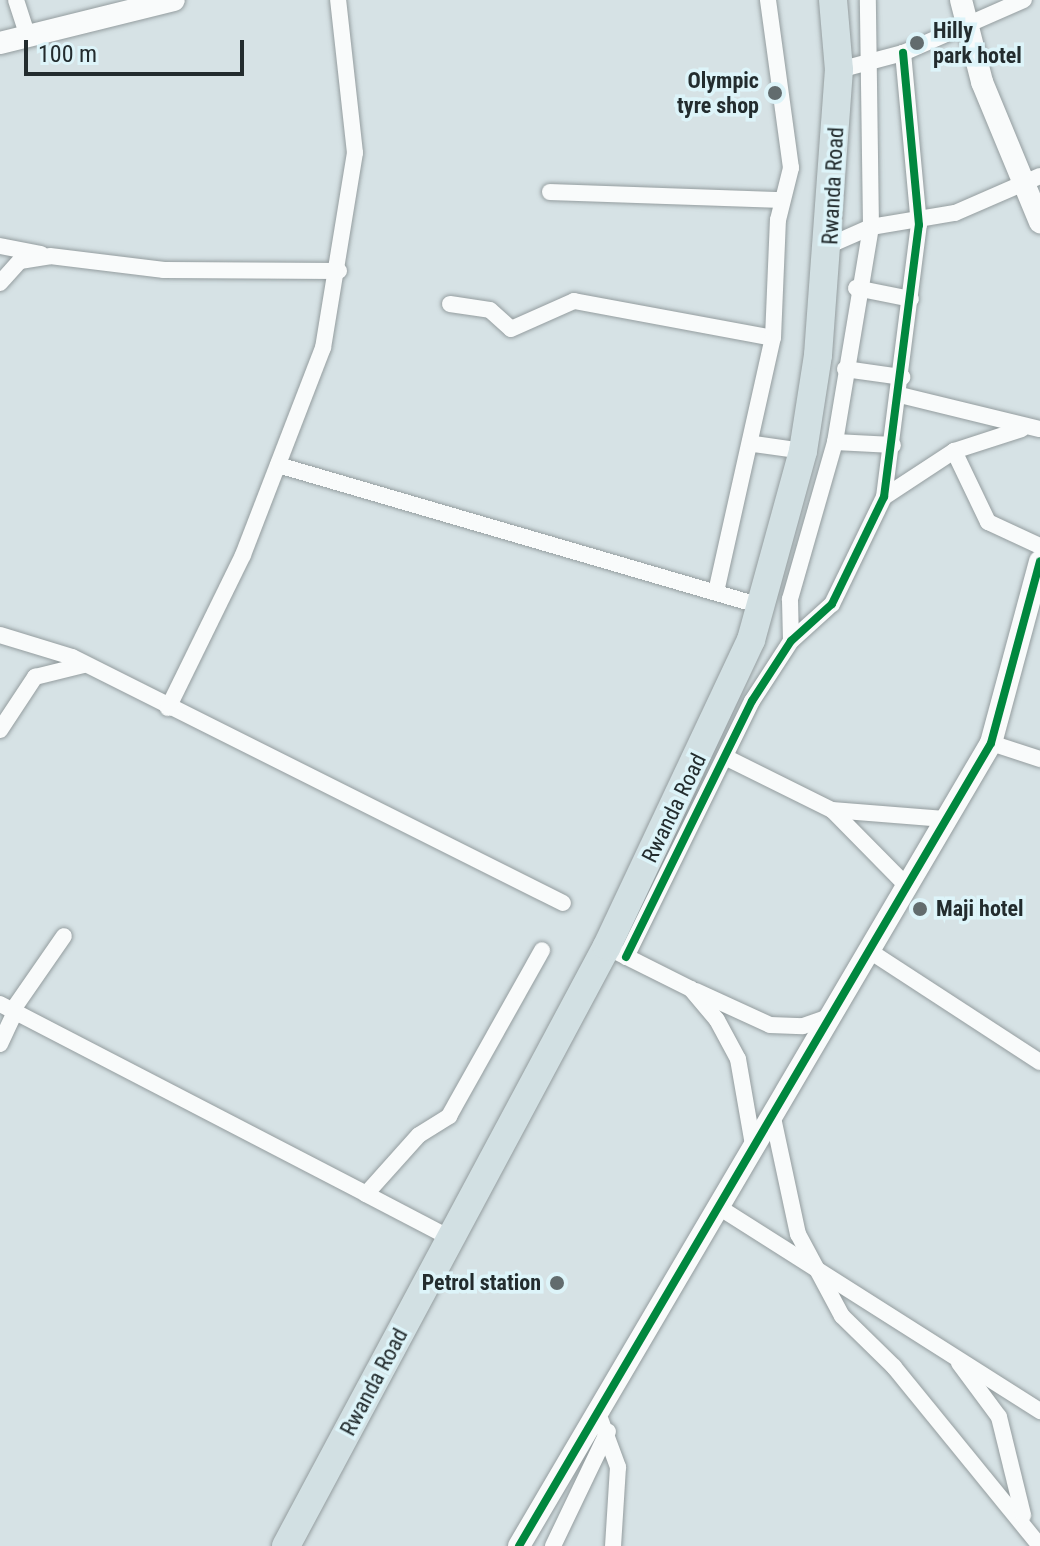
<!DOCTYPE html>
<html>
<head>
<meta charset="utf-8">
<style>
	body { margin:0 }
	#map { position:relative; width:1040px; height:1546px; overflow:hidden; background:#d6e2e5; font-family:"Roboto Condensed",sans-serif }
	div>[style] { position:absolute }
	.roads { filter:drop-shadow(0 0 2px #949d9f) drop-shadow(0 0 2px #949d9f) }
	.minor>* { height:16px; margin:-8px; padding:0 8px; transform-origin:8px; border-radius:8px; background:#f9fbfb }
	.tertiary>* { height:22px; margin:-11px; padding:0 11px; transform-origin:11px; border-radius:11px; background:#f9fbfb }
	.trunk>* { height:28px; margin:-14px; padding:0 14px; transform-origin:14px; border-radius:14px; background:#d2e0e3 }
	.cycleway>* { height:8px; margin:-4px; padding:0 4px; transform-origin:4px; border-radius:4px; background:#00873e }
	.dots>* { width:22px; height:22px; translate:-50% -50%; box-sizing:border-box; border:4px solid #ddf4f9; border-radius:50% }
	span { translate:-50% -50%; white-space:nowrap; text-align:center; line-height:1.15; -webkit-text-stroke:7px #ddf4f9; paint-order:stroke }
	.poi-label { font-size:22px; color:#232c2e; font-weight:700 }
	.left { translate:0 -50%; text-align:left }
	.right { translate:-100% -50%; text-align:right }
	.street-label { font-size:22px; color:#232c2e }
	.scale { position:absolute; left:24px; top:40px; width:220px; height:36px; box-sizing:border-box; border:4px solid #232c2e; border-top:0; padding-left:10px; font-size:24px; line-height:28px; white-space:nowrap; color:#232c2e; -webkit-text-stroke:6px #ddf4f9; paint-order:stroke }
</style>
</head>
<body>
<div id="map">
	<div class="roads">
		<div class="minor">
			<div style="left:16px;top:0;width:38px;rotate:72deg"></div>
			<div style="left:839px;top:70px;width:66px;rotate:-14.9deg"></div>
			<div style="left:903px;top:53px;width:132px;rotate:-23.7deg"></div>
			<div style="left:550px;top:192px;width:232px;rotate:2deg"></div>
			<div style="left:830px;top:245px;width:45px;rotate:-23.7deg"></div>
			<div style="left:871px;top:227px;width:85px;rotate:-9.5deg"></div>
			<div style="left:955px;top:213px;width:93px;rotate:-23.5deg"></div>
			<div style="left:0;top:246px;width:42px;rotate:11deg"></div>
			<div style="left:0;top:283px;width:30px;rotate:-48deg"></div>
			<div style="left:20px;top:261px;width:30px;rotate:-9deg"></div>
			<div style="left:50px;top:256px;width:115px;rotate:7deg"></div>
			<div style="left:164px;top:270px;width:175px;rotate:0.3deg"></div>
			<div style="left:856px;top:288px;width:56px;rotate:11.3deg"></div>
			<div style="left:450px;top:304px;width:40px;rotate:8.5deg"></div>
			<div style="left:490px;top:310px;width:28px;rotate:42deg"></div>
			<div style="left:511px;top:329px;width:69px;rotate:-24deg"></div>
			<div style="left:574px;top:301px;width:202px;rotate:10.5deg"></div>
			<div style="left:845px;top:369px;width:58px;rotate:8deg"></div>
			<div style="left:900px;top:395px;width:144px;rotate:13.7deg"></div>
			<div style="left:835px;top:442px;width:58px;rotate:3deg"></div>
			<div style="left:754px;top:444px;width:49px;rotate:8.1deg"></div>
			<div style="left:954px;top:451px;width:71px;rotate:-17.9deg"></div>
			<div style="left:278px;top:465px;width:503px;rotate:16.27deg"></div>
			<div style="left:884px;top:497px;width:84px;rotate:-33.3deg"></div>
			<div style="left:954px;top:451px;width:79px;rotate:64.4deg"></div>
			<div style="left:988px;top:522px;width:57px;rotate:24.8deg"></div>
			<div style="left:716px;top:592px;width:260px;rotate:-77.4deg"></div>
			<div style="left:773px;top:338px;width:118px;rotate:-87.6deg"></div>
			<div style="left:778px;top:220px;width:54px;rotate:-76deg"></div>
			<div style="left:791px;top:168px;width:170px;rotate:-97.8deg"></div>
			<div style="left:0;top:635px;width:75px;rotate:17deg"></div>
			<div style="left:72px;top:657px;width:549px;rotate:26.61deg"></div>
			<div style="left:791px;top:641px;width:42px;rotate:-91.4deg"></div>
			<div style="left:790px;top:599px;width:163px;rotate:-74deg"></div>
			<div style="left:835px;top:442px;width:218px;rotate:-80.5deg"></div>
			<div style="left:871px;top:227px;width:227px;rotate:-90.8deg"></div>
			<div style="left:168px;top:708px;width:170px;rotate:-63.9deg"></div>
			<div style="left:243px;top:555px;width:222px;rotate:-68.9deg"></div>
			<div style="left:323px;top:348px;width:198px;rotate:-80.7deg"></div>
			<div style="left:355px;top:153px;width:154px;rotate:-96.3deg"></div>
			<div style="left:0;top:730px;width:64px;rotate:-56.6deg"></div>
			<div style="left:35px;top:677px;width:50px;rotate:-13.8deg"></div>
			<div style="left:991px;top:743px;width:52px;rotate:18.1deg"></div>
			<div style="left:725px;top:757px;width:119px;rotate:26.4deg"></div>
			<div style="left:832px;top:810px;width:113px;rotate:4.6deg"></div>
			<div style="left:833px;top:811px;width:104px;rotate:45.4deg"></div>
			<div style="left:868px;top:950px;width:205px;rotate:33.1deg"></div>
			<div style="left:617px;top:952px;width:83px;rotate:26.6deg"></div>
			<div style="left:691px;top:989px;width:40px;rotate:50deg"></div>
			<div style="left:717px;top:1020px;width:44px;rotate:61.7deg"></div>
			<div style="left:738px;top:1059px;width:87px;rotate:80.1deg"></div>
			<div style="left:626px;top:957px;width:285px;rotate:-63.8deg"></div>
			<div style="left:752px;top:701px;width:72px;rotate:-57deg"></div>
			<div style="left:791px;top:641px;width:55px;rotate:-42.1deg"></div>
			<div style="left:832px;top:604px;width:119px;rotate:-64.1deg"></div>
			<div style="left:884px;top:497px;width:274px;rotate:-82.7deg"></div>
			<div style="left:919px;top:225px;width:173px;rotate:-95.3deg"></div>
			<div style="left:696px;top:991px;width:81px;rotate:24.7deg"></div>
			<div style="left:770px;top:1025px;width:33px;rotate:2deg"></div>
			<div style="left:803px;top:1026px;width:28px;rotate:-19deg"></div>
			<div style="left:0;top:1004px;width:412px;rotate:27.4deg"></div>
			<div style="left:366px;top:1194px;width:79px;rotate:-48.1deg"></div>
			<div style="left:419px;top:1135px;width:36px;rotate:-32deg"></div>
			<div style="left:449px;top:1116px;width:190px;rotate:-60.7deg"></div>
			<div style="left:12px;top:1011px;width:91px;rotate:-55.3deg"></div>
			<div style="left:0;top:1044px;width:35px;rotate:-65deg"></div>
			<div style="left:772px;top:1113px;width:124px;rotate:77.9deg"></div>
			<div style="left:798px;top:1234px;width:93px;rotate:61.8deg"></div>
			<div style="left:842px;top:1316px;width:73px;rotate:44.4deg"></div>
			<div style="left:894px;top:1367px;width:231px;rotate:50.8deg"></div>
			<div style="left:366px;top:1194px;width:95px;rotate:27.6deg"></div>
			<div style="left:717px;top:1206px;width:383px;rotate:32.4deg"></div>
			<div style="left:959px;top:1363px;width:67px;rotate:53.5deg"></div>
			<div style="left:999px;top:1417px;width:101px;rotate:76.2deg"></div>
			<div style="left:598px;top:1413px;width:58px;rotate:69.7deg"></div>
			<div style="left:618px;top:1467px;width:79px;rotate:93.6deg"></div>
			<div style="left:553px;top:1546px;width:127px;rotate:-64.4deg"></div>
		</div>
		<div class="tertiary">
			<div style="left:961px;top:0;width:85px;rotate:75.6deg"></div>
			<div style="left:982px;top:82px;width:152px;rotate:67.5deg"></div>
			<div style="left:0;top:43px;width:179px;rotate:-13.9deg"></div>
			<div style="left:519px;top:1546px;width:931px;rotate:-59.55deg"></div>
			<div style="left:991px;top:743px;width:188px;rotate:-74.9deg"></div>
		</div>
		<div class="trunk">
			<div style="left:286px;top:1546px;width:680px;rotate:-61.85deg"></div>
			<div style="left:607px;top:946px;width:338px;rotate:-64.8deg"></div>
			<div style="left:751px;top:640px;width:196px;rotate:-74.6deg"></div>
			<div style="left:803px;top:451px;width:97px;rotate:-81.1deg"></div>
			<div style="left:818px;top:355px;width:286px;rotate:-85.8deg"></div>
			<div style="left:839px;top:70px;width:70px;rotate:-94.9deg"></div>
		</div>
	</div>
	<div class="cycleway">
		<div style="left:626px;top:957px;width:285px;rotate:-63.8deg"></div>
		<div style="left:752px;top:701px;width:72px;rotate:-57deg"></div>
		<div style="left:791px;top:641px;width:55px;rotate:-42.1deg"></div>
		<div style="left:832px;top:604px;width:119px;rotate:-64.1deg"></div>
		<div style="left:884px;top:497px;width:274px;rotate:-82.7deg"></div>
		<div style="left:919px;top:225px;width:173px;rotate:-95.3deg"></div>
		<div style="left:519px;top:1546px;width:931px;rotate:-59.55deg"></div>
		<div style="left:991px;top:743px;width:188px;rotate:-74.9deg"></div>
	</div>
	<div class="dots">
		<div style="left:917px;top:43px;background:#626c6e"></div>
		<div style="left:775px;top:93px;background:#626c6e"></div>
		<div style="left:920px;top:909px;background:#626c6e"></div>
		<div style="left:557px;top:1283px;background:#626c6e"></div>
	</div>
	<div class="poi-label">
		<span class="left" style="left:933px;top:43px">Hilly<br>park hotel</span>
		<span class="right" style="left:759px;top:93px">Olympic<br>tyre shop</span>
		<span class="left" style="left:936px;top:909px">Maji hotel</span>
		<span class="right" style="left:541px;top:1283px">Petrol station</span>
	</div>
	<div class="street-label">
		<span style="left:833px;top:186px;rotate:-87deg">Rwanda Road</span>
		<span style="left:674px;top:808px;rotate:-64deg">Rwanda Road</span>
		<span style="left:374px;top:1382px;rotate:-62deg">Rwanda Road</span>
	</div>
	<div class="scale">100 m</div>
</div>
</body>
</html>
